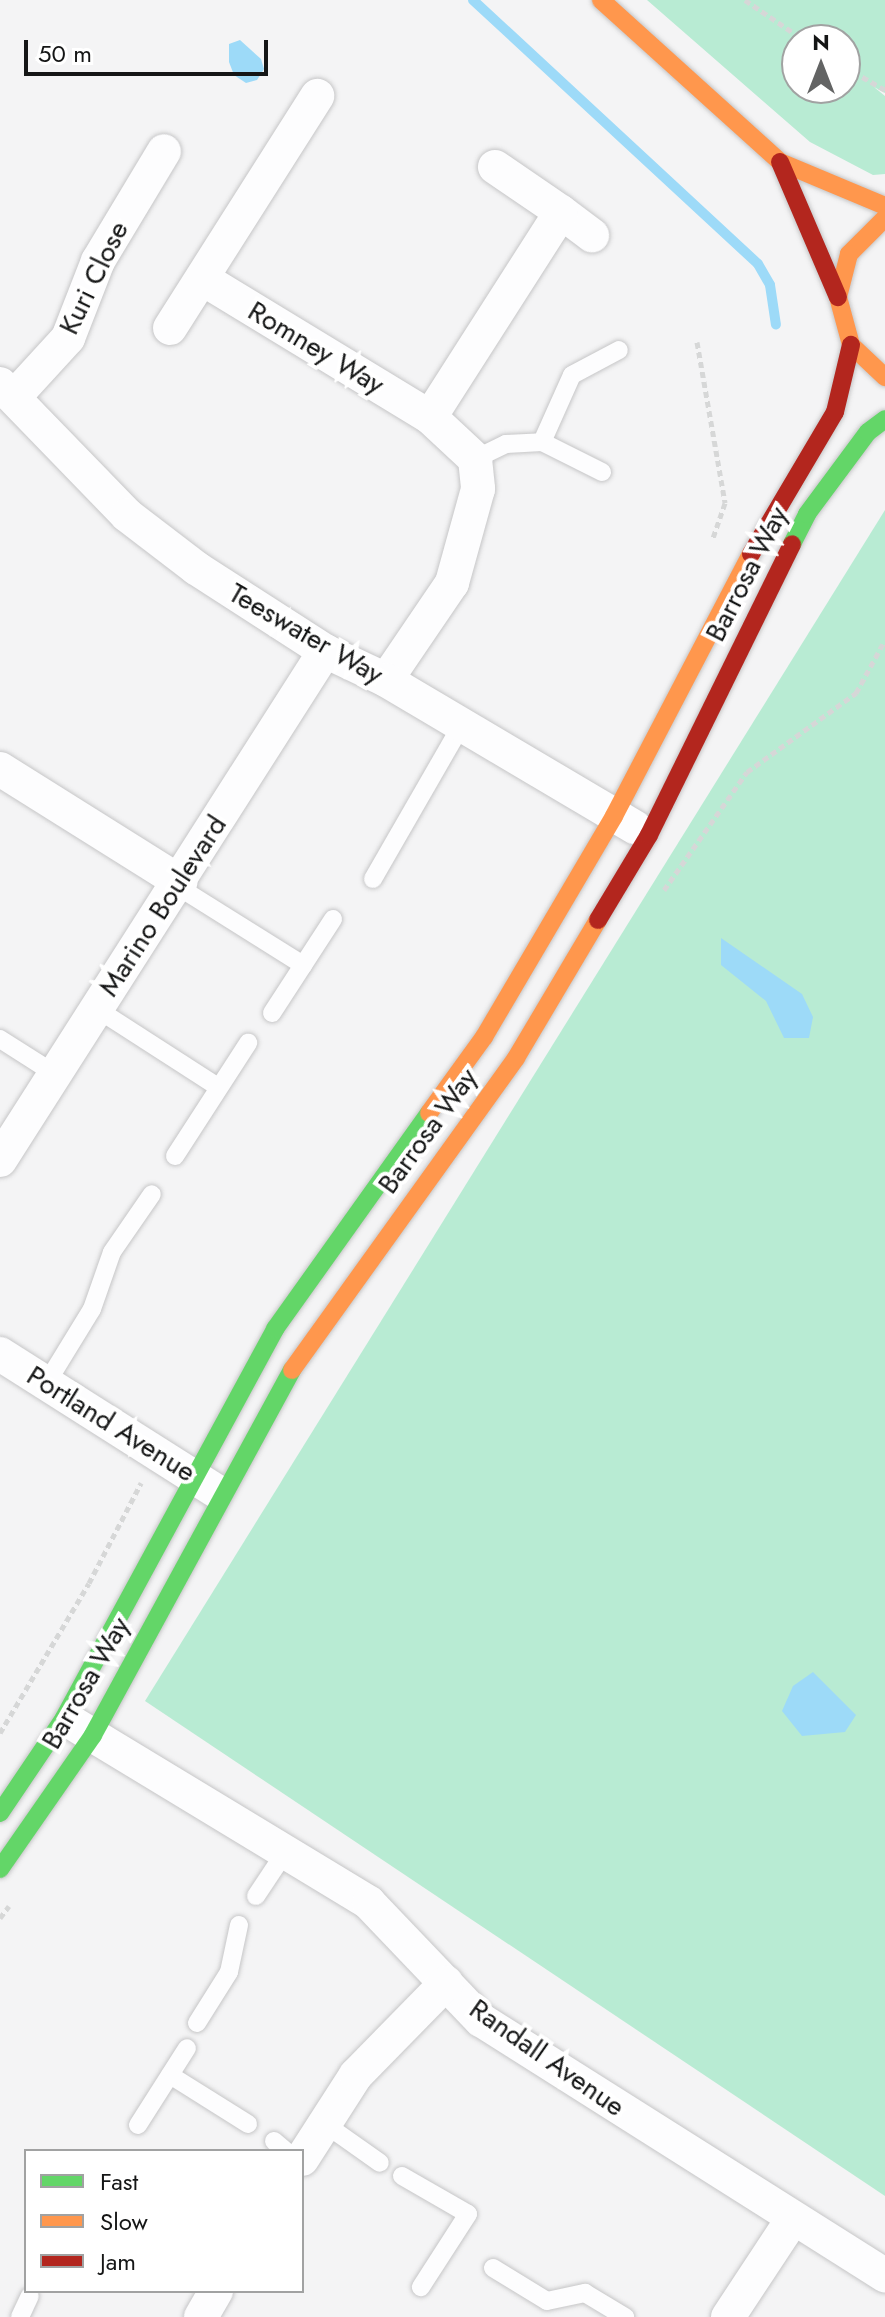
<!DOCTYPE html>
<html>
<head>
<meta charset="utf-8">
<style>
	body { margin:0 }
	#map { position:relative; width:885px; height:2317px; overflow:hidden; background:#f4f4f5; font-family:Jost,sans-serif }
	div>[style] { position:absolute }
	.green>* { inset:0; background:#b8ebd3 }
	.water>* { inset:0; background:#9ddaf8 }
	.stream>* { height:10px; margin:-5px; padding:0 5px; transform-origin:5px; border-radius:5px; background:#9ddaf8 }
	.path>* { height:5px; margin-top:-2.5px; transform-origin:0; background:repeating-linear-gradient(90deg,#d6d7d7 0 6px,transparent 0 10px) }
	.roads { filter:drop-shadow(0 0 2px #c6c6c7) drop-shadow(0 0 2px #c6c6c7) }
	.lane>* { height:18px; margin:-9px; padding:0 9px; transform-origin:9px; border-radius:9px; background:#fdfdfe }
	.street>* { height:34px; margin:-17px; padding:0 17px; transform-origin:17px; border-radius:17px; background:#fdfdfe }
	.fast>* { height:18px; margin:-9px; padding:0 9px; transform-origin:9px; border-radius:9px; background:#63d668 }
	.slow>* { height:18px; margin:-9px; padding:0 9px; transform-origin:9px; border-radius:9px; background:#ff974d }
	.jam>* { height:18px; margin:-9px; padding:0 9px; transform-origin:9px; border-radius:9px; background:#b3261e }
	span { translate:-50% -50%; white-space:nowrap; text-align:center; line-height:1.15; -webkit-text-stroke:8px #fff; paint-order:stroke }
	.street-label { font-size:28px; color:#151616 }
	.legend { position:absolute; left:24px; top:2149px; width:280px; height:144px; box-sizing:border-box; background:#fff; border:2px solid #a1a2a2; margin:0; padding:10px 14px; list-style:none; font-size:24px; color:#151616 }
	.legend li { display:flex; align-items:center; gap:16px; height:40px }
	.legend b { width:40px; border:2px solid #a1a2a2 }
	.north { position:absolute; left:781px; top:24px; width:80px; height:80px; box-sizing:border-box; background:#fff; border:2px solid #a1a2a2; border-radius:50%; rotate:0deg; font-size:22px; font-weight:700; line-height:32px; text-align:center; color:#151616 }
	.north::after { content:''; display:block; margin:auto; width:28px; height:36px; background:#636464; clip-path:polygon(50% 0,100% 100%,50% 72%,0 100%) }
	.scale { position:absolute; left:24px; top:40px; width:244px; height:36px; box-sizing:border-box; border:4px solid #151616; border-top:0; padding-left:10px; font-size:24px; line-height:28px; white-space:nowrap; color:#151616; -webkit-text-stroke:6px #fff; paint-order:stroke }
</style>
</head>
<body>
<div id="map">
	<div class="green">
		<div style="clip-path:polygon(evenodd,647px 0,885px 0,885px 93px,874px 87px,885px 96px,885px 174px,873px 175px,810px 142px,647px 0,797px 40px,845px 40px,845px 88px,797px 88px,797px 40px)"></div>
		<div style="clip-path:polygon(885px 510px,885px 2196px,145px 1701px)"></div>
	</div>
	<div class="water">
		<div style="clip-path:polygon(240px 40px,261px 59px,264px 69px,257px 80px,246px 83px,234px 75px,229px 62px,229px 44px)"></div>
		<div style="clip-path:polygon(721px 938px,802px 994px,813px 1017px,809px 1038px,784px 1038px,766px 1001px,721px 965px)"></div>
		<div style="clip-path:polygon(813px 1672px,856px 1715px,845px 1732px,802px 1736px,782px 1711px,793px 1686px)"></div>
	</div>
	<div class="stream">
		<div style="left:473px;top:0;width:388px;rotate:42.8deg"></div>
		<div style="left:758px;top:264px;width:24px;rotate:60deg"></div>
		<div style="left:770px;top:285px;width:40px;rotate:81.5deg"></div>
	</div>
	<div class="path">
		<div style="left:745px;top:0;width:71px;rotate:34.1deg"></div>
		<div style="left:845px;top:67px;width:46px;rotate:29.9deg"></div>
		<div style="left:697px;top:342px;width:163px;rotate:80.1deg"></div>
		<div style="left:725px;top:503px;width:39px;rotate:109deg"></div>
		<div style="left:664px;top:890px;width:144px;rotate:-54.9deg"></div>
		<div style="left:747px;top:772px;width:135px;rotate:-35.9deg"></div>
		<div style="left:856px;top:693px;width:60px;rotate:-61.3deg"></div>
		<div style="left:0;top:1733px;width:174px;rotate:-59.3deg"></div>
		<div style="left:89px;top:1583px;width:113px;rotate:-62.5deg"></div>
		<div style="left:0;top:1918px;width:15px;rotate:-53deg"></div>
	</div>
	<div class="roads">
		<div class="lane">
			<div style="left:475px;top:459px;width:34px;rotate:-26deg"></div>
			<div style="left:506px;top:444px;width:36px;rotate:-3deg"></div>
			<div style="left:602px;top:472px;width:67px;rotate:-153.4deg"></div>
			<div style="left:542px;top:442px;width:73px;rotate:-65.9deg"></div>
			<div style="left:572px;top:375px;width:53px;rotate:-28deg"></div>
			<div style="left:373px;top:879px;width:177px;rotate:-60.1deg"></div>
			<div style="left:177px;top:886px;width:149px;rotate:32.1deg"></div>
			<div style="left:97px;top:1009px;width:144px;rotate:32.8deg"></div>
			<div style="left:272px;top:1013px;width:112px;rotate:-57deg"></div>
			<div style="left:0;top:1039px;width:65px;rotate:32.5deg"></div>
			<div style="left:175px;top:1156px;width:135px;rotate:-57.1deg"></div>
			<div style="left:46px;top:1384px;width:88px;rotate:-58.5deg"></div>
			<div style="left:92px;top:1309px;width:60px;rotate:-70.7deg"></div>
			<div style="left:112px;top:1252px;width:70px;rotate:-55.4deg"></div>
			<div style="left:256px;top:1896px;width:54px;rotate:-56.3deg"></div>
			<div style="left:197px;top:2023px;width:60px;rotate:-57.9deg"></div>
			<div style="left:229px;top:1972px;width:48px;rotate:-78deg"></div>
			<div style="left:170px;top:2075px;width:92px;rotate:32.1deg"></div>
			<div style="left:325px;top:2124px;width:67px;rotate:35.3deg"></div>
			<div style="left:138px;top:2125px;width:91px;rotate:-57.5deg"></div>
			<div style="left:274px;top:2141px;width:16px;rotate:40deg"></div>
			<div style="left:402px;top:2176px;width:76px;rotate:29.9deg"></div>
			<div style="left:468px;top:2214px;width:87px;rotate:122.8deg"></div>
			<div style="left:493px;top:2268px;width:63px;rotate:31.4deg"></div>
			<div style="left:547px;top:2301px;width:39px;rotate:-12deg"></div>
			<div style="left:585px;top:2293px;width:47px;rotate:31deg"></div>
			<div style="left:20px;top:2317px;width:23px;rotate:-65deg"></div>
		</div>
		<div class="street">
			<div style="left:561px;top:212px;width:39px;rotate:37deg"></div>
			<div style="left:203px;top:279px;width:266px;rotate:31.3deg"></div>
			<div style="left:430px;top:417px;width:62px;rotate:43deg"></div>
			<div style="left:475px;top:459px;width:30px;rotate:84deg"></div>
			<div style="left:478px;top:489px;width:98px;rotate:105.5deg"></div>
			<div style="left:452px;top:583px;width:117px;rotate:124.2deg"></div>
			<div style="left:170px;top:328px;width:275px;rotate:-57.6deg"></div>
			<div style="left:0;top:384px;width:182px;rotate:45.9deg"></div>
			<div style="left:127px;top:515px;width:87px;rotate:37.5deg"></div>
			<div style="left:196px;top:568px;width:153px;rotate:32.8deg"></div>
			<div style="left:325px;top:651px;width:68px;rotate:25.4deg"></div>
			<div style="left:386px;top:680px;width:289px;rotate:30.6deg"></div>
			<div style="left:14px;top:397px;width:80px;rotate:-47.5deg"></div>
			<div style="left:68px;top:338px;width:83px;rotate:-68.7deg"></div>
			<div style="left:98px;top:261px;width:128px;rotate:-59deg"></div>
			<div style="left:430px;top:417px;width:243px;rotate:-57.4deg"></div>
			<div style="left:561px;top:212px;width:80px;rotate:-145.7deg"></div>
			<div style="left:0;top:769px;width:213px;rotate:32.1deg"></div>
			<div style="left:0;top:1160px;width:604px;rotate:-57.44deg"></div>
			<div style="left:0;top:1354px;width:254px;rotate:32.4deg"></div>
			<div style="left:74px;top:1724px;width:345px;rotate:31.2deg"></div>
			<div style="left:369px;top:1903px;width:162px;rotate:46.3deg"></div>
			<div style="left:481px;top:2020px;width:478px;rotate:32.3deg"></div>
			<div style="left:302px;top:2159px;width:100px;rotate:-57.3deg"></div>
			<div style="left:356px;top:2075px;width:129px;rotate:-45.6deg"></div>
			<div style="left:201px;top:2317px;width:30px;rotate:-60deg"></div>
			<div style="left:728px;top:2317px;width:116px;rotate:-56.6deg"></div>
		</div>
		<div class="fast">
			<div style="left:792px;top:544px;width:34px;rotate:-63deg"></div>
			<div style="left:807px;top:514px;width:102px;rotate:-53.4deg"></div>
			<div style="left:868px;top:432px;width:21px;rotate:-37deg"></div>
			<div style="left:0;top:1813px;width:115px;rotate:-56deg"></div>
			<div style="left:64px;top:1718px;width:443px;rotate:-61.5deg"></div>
			<div style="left:275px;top:1329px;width:265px;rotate:-54.5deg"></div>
			<div style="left:0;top:1869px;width:163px;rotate:-55.2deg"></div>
			<div style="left:93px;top:1735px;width:416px;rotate:-61.4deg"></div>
		</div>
		<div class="slow">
			<div style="left:601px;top:0;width:241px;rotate:42.1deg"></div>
			<div style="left:780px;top:162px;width:114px;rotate:22.7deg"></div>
			<div style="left:885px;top:218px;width:51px;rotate:135deg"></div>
			<div style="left:849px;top:254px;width:44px;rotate:104.3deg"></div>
			<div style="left:838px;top:297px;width:50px;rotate:74.8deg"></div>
			<div style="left:851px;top:345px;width:47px;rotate:43.3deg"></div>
			<div style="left:429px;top:1113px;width:94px;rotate:-54.1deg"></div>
			<div style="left:484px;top:1037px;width:256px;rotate:-59.5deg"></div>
			<div style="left:614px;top:816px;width:296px;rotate:-62.4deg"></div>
			<div style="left:292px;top:1370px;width:384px;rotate:-54.3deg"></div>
			<div style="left:516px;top:1058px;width:161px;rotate:-59.3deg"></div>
		</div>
		<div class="jam">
			<div style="left:780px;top:162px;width:147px;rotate:66.8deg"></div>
			<div style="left:751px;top:554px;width:165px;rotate:-59.4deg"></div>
			<div style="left:835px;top:412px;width:69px;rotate:-76.6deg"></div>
			<div style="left:598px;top:920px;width:99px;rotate:-59deg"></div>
			<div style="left:649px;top:835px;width:324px;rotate:-63.8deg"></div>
		</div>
	</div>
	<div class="street-label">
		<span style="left:94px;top:278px;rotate:-64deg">Kuri Close</span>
		<span style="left:316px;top:348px;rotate:31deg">Romney Way</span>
		<span style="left:747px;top:574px;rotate:-63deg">Barrosa Way</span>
		<span style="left:306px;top:634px;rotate:30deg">Teeswater Way</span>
		<span style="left:163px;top:906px;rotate:-57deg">Marino Boulevard</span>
		<span style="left:428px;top:1131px;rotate:-54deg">Barrosa Way</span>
		<span style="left:111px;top:1424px;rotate:32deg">Portland Avenue</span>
		<span style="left:86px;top:1683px;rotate:-60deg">Barrosa Way</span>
		<span style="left:547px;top:2058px;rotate:35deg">Randall Avenue</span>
	</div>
	<ul class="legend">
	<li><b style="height:10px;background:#63d668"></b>Fast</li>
	<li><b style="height:10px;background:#ff974d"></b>Slow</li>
	<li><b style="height:10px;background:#b3261e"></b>Jam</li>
	</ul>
	<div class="north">N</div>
	<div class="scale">50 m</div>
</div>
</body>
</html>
